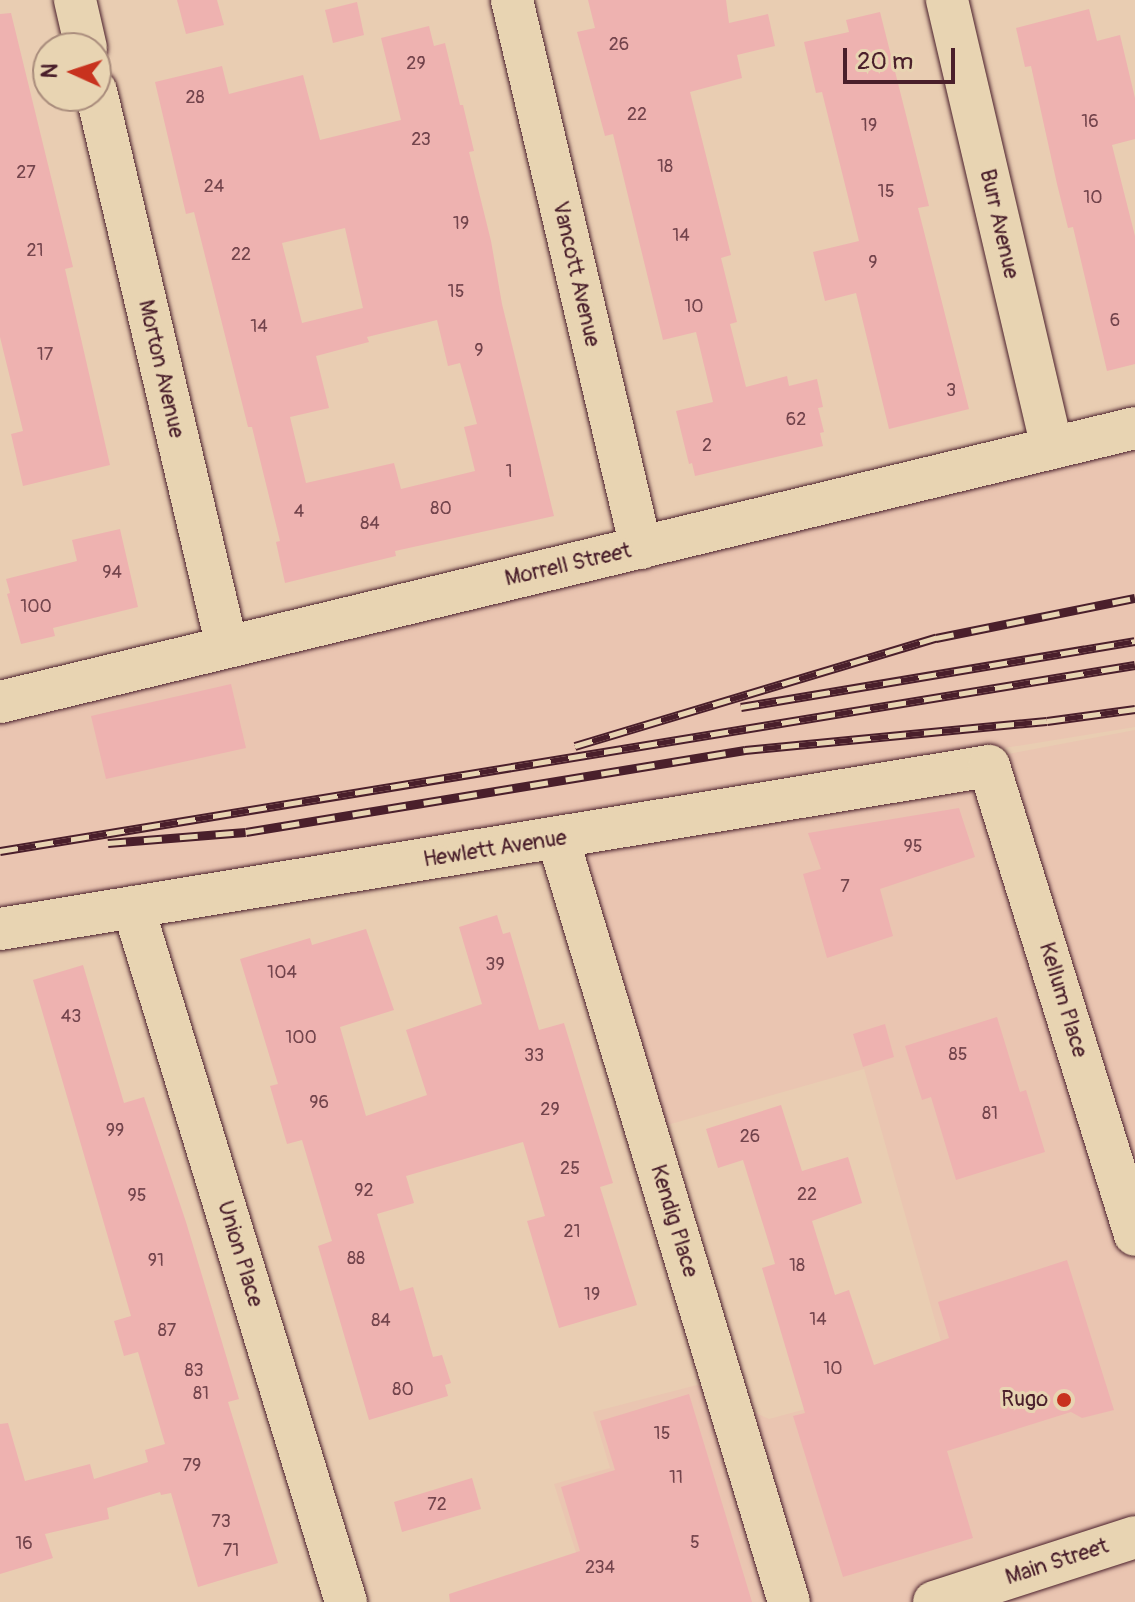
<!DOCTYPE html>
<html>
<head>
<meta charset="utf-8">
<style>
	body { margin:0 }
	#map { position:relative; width:1135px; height:1602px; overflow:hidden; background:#e9cdb2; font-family:Pangolin,sans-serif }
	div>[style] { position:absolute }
	.built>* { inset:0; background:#eac5b1 }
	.building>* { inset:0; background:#eeb2b0 }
	.roads { filter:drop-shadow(0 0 2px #4a1f2b) drop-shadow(0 0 2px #4a1f2b) }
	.minor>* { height:42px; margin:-21px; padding:0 21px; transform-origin:21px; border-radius:21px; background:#e8d4b2 }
	.rail>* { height:9px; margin-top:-4.5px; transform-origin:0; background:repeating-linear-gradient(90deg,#e8d4b2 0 18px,#4a1f2b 0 36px); box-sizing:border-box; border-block:2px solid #4a1f2b }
	.dots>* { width:22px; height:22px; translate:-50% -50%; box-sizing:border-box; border:4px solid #e8d4b2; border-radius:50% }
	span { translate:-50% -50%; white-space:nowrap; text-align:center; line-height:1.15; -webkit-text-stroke:6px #e8d4b2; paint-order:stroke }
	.number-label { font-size:18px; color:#73444c }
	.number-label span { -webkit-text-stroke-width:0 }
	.street-label { font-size:22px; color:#4a1f2b }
	.poi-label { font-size:22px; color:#4a1f2b }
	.right { translate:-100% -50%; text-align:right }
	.north { position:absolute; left:32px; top:32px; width:80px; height:80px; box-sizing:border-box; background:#e8d4b2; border:2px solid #a98c7c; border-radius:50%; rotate:273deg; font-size:22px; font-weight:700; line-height:32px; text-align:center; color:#4a1f2b }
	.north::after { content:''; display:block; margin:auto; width:28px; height:36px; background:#c8321e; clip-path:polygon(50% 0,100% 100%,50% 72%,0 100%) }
	.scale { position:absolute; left:843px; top:48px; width:112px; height:36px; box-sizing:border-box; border:4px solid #4a1f2b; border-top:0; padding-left:10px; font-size:24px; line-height:28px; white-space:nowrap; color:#4a1f2b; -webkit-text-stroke:6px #e8d4b2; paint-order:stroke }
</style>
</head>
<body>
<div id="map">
	<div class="built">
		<div style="clip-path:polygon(1135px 428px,1135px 727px,986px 751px,987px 758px,1135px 730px,1135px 1602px,592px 1602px,554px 1484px,610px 1468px,593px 1412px,697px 1385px,769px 1419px,949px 1370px,864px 1069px,646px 1131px,558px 840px,0 929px,0 701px)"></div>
	</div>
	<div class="building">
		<div style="clip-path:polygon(177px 0,217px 0,224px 25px,186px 34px)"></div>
		<div style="clip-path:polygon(588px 0,726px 0,729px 23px,768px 14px,775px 46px,737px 55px,742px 78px,690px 92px,731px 255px,721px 258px,737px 322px,730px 324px,746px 387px,787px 376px,789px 386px,817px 379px,823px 407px,818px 408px,824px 432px,820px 433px,823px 446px,695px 476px,692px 463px,689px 464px,676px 411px,713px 402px,696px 332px,663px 340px,613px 134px,605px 136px,577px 32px,595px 28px)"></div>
		<div style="clip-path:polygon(357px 2px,364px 35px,333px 43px,325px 10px)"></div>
		<div style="clip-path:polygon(1089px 9px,1097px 41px,1120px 35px,1135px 98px,1135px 139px,1112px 145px,1135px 236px,1135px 364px,1107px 371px,1073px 227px,1068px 228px,1057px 184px,1031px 66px,1025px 67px,1016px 28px)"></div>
		<div style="clip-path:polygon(880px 12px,929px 206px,918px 208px,969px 409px,889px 429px,856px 293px,825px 301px,813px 252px,859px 241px,822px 92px,816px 93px,804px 42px,849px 32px,846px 20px)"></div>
		<div style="clip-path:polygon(11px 13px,73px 267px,65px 269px,110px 465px,23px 486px,11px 434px,23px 431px,0 337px,0 14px)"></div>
		<div style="clip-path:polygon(evenodd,429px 26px,434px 46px,445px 43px,460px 105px,463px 105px,474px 151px,469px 152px,491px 241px,502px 304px,554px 516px,395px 551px,396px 556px,285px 583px,276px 542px,280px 541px,252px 427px,248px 427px,194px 212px,186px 214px,155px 82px,222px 66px,229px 94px,303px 75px,320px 140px,401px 120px,381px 38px,429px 26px,345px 228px,363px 308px,302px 323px,282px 243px,345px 228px,429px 26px,437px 320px,448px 366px,460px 363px,477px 424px,464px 427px,475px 471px,401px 489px,394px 463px,306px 483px,290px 417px,329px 408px,316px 356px,369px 342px,367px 337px,437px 320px)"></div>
		<div style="clip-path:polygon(120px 529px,138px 607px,53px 628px,55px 636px,21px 644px,7px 594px,10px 593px,6px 579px,77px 561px,72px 540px)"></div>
		<div style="clip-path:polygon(231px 684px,246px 748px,106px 779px,91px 716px)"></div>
		<div style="clip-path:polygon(959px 808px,975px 857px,880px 889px,893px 936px,827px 958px,803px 874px,821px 869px,808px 833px)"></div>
		<div style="clip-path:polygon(497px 915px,503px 934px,510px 932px,539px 1030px,564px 1023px,613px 1183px,600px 1187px,637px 1305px,559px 1328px,527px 1221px,545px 1216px,523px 1142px,406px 1176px,414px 1203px,377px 1214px,400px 1291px,413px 1287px,433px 1357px,442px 1355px,451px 1383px,445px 1385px,448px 1396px,369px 1420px,318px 1246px,332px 1241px,302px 1140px,287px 1144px,270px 1086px,278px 1084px,240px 959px,310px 938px,312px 945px,366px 929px,394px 1010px,340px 1027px,366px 1116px,427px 1095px,406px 1030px,482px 1004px,459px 927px)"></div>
		<div style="clip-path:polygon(83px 965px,124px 1103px,144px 1097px,186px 1222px,239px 1399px,228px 1402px,278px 1563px,198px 1587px,171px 1493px,161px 1495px,160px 1492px,107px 1508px,109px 1519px,45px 1534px,53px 1558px,0 1574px,0 1424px,8px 1423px,25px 1481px,90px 1464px,94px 1479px,148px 1462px,145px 1450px,165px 1444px,138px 1352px,124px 1356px,114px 1321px,131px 1316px,33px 980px)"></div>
		<div style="clip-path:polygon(997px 1017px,1020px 1092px,1026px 1090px,1045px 1152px,956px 1180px,931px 1097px,922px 1100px,905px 1046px)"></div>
		<div style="clip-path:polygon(885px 1024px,894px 1057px,863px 1067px,853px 1034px)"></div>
		<div style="clip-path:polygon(781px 1105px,802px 1171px,848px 1157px,862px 1203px,812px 1221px,835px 1295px,849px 1290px,874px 1365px,949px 1338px,938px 1302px,1067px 1260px,1114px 1410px,1082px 1418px,1071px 1412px,947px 1451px,973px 1538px,843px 1577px,793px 1416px,805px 1413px,762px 1268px,775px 1264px,771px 1250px,743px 1160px,718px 1168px,706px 1129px)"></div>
		<div style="clip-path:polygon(689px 1394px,752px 1602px,450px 1602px,449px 1594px,580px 1551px,561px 1487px,615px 1470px,600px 1421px)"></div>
		<div style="clip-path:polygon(472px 1478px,481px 1509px,402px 1532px,394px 1502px)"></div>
	</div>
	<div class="roads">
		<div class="minor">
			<div style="left:75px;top:0;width:49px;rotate:77.1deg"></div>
			<div style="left:512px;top:0;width:563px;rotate:76.75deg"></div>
			<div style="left:947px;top:0;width:460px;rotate:76.8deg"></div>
			<div style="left:96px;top:91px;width:571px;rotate:76.74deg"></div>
			<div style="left:0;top:702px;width:1168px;rotate:-13.57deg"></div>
			<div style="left:558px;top:839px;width:797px;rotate:73.16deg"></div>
			<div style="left:133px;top:907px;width:727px;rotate:72.96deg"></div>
			<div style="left:0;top:929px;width:1002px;rotate:-9.36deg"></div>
			<div style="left:989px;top:766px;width:491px;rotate:72.7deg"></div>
			<div style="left:934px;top:1602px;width:211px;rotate:-17.9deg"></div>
		</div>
	</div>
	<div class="rail">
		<div style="left:741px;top:707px;width:399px;rotate:-9.5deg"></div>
		<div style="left:575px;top:746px;width:377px;rotate:-16.7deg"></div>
		<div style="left:936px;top:638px;width:203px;rotate:-11.4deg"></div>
		<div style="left:108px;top:843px;width:138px;rotate:-4.6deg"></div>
		<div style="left:246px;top:832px;width:506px;rotate:-9.33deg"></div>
		<div style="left:745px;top:750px;width:303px;rotate:-5.5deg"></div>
		<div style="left:1047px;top:721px;width:89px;rotate:-7.8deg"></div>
		<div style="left:0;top:851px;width:1150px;rotate:-9.31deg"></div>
	</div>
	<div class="dots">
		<div style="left:1064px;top:1400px;background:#c8321e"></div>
	</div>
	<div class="number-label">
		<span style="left:619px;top:45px">26</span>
		<span style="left:416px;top:64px">29</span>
		<span style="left:195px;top:98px">28</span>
		<span style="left:637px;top:115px">22</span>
		<span style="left:1090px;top:122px">16</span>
		<span style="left:869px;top:126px">19</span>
		<span style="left:421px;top:140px">23</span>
		<span style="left:665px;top:167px">18</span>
		<span style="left:26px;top:173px">27</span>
		<span style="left:214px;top:187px">24</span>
		<span style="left:886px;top:192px">15</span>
		<span style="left:1093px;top:198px">10</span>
		<span style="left:461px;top:224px">19</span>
		<span style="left:681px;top:236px">14</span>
		<span style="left:35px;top:251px">21</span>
		<span style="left:241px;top:255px">22</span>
		<span style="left:873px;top:263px">9</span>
		<span style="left:456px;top:292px">15</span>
		<span style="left:694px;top:307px">10</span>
		<span style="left:1115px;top:321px">6</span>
		<span style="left:259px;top:327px">14</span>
		<span style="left:479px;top:351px">9</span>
		<span style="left:45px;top:355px">17</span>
		<span style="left:951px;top:391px">3</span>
		<span style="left:796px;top:420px">62</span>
		<span style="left:707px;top:446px">2</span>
		<span style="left:509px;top:472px">1</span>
		<span style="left:441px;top:509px">80</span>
		<span style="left:299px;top:512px">4</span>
		<span style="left:370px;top:524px">84</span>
		<span style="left:112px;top:573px">94</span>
		<span style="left:36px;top:607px">100</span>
		<span style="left:913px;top:847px">95</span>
		<span style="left:845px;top:887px">7</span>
		<span style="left:495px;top:965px">39</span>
		<span style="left:282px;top:973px">104</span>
		<span style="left:71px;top:1017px">43</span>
		<span style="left:301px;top:1038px">100</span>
		<span style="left:958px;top:1055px">85</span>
		<span style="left:534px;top:1056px">33</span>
		<span style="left:319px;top:1103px">96</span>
		<span style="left:550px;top:1110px">29</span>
		<span style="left:990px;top:1114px">81</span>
		<span style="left:115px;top:1131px">99</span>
		<span style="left:750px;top:1137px">26</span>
		<span style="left:570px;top:1169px">25</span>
		<span style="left:364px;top:1191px">92</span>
		<span style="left:807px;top:1195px">22</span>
		<span style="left:137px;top:1196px">95</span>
		<span style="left:572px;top:1232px">21</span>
		<span style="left:356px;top:1259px">88</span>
		<span style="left:156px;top:1261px">91</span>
		<span style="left:797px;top:1266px">18</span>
		<span style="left:592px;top:1295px">19</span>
		<span style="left:818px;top:1320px">14</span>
		<span style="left:381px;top:1321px">84</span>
		<span style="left:167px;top:1331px">87</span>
		<span style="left:833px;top:1369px">10</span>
		<span style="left:194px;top:1371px">83</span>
		<span style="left:403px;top:1390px">80</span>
		<span style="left:201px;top:1394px">81</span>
		<span style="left:662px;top:1434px">15</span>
		<span style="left:192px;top:1466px">79</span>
		<span style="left:676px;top:1478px">11</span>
		<span style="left:437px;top:1505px">72</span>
		<span style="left:221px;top:1522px">73</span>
		<span style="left:695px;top:1543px">5</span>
		<span style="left:24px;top:1544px">16</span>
		<span style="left:231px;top:1551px">71</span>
		<span style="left:600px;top:1568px">234</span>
	</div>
	<div class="street-label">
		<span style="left:999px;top:224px;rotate:77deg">Burr Avenue</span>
		<span style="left:576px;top:274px;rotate:77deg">Vancott Avenue</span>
		<span style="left:161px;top:369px;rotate:77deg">Morton Avenue</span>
		<span style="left:568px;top:565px;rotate:-13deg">Morrell Street</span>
		<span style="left:495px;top:849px;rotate:-9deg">Hewlett Avenue</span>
		<span style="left:1063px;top:1000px;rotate:73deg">Kellum Place</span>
		<span style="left:674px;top:1221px;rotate:73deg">Kendig Place</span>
		<span style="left:240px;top:1254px;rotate:73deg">Union Place</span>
		<span style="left:1057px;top:1562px;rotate:-18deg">Main Street</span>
	</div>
	<div class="poi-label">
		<span class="right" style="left:1048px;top:1400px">Rugo</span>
	</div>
	<div class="north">N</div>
	<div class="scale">20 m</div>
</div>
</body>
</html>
